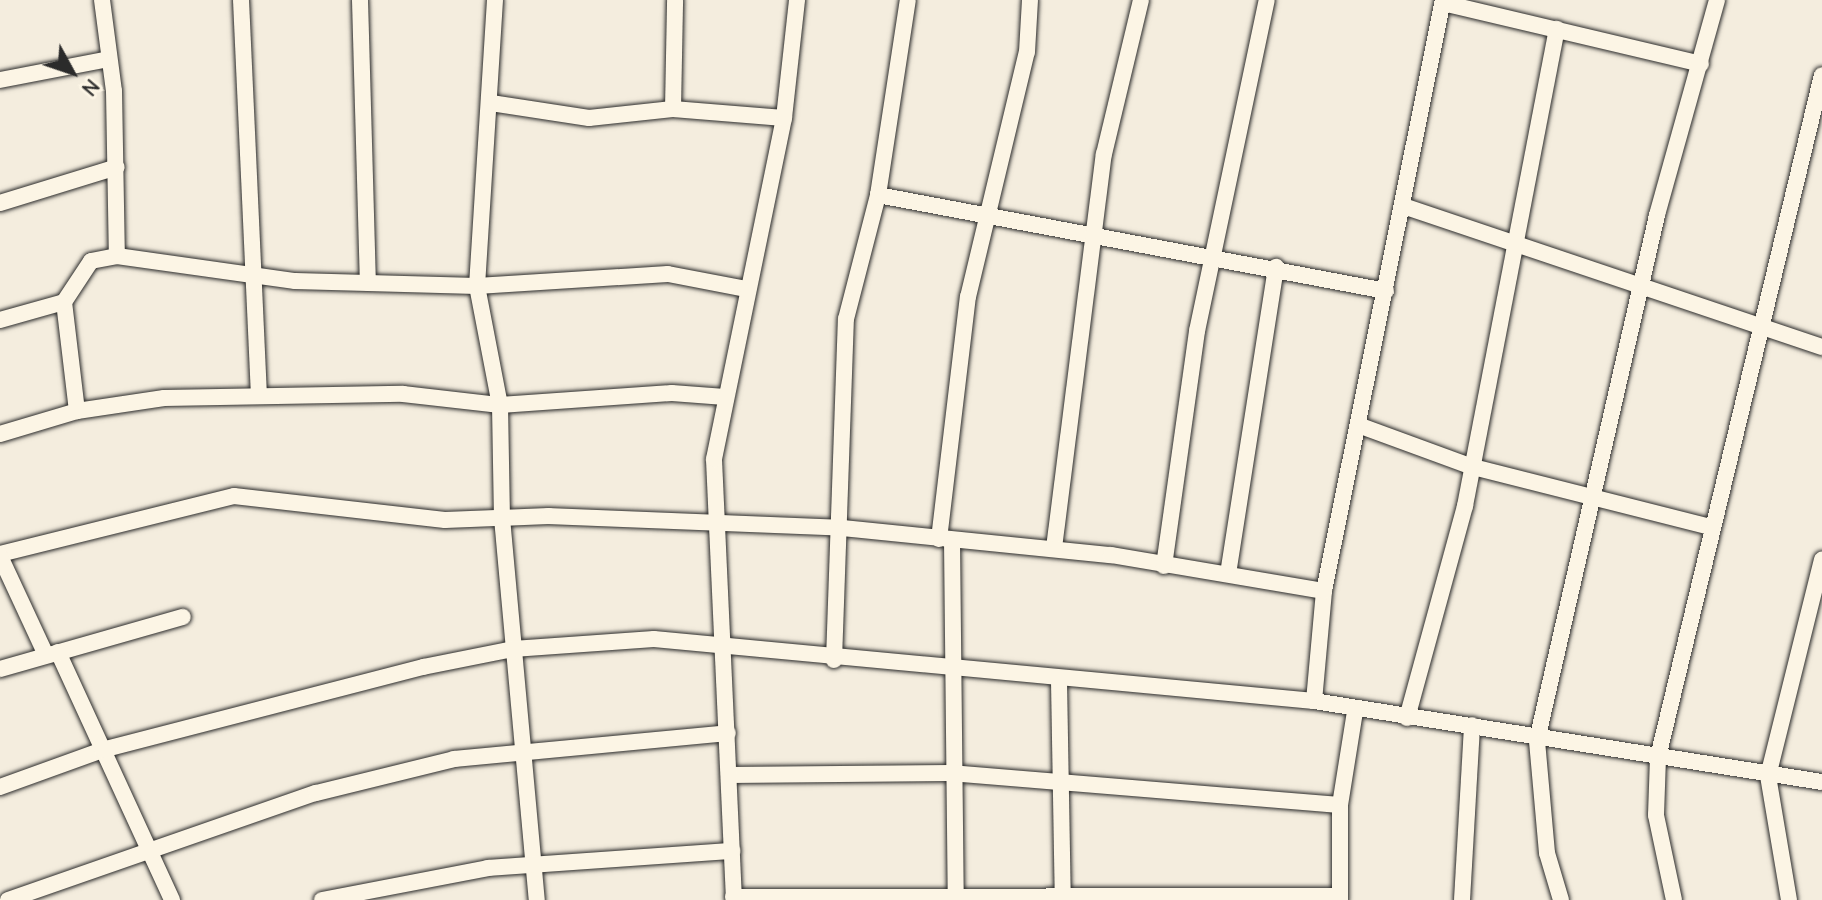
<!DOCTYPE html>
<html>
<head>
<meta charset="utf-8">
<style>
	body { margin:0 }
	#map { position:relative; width:1822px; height:900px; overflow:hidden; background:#f4edde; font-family:"Comic Neue",sans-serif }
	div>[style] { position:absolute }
	.roads { filter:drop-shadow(0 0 2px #2b2b2b) drop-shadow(0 0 2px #2b2b2b) }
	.street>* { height:16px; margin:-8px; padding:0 8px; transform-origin:8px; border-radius:8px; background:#fcf5e5 }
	span { translate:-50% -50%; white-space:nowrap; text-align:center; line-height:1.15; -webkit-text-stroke:6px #fcf5e5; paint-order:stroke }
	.north { position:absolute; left:32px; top:32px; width:80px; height:80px; -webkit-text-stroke:6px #fcf5e5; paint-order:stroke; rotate:130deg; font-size:22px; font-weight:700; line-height:32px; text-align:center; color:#2b2b2b }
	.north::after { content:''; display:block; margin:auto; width:28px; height:36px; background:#2b2b2b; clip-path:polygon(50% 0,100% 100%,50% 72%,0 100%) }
</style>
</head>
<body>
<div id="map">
	<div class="roads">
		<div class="street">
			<div style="left:102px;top:0;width:92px;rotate:82.5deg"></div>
			<div style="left:114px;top:91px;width:165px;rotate:89deg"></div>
			<div style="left:241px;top:0;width:396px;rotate:87.4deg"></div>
			<div style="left:360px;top:0;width:283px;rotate:88.4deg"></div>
			<div style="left:495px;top:0;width:287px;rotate:93.6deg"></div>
			<div style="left:477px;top:286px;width:121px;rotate:79.1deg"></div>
			<div style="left:500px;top:405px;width:113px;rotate:89deg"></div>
			<div style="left:502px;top:518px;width:384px;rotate:84.8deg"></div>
			<div style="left:1443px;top:3px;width:265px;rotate:13.3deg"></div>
			<div style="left:0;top:80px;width:111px;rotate:-10.9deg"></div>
			<div style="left:491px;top:103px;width:99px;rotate:8.7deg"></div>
			<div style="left:589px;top:118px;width:84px;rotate:-6.1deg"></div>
			<div style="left:673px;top:109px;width:111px;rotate:4.6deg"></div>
			<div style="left:673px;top:109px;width:109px;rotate:-88.9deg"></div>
			<div style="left:878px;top:195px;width:517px;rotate:10.7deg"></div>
			<div style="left:0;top:203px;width:122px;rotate:-17.1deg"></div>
			<div style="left:1406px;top:207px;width:439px;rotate:18.6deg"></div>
			<div style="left:64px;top:302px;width:110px;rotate:83.2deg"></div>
			<div style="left:0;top:320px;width:66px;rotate:-15.7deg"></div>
			<div style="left:64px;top:302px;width:49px;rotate:-56.6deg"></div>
			<div style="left:91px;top:261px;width:26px;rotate:-11deg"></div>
			<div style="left:117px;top:256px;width:180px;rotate:8deg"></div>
			<div style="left:295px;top:281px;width:182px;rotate:1.6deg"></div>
			<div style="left:477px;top:286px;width:191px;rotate:-3.6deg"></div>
			<div style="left:668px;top:274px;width:79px;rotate:10.9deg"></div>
			<div style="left:1358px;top:425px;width:122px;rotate:20.1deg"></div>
			<div style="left:1473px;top:467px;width:244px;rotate:14.2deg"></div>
			<div style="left:0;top:434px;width:80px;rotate:-16.6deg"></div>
			<div style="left:77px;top:411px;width:88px;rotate:-8.5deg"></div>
			<div style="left:164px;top:398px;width:239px;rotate:-1deg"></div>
			<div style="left:403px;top:394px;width:98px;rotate:6.5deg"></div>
			<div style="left:500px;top:405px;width:172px;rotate:-4deg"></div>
			<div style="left:672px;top:393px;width:53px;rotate:4.3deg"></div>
			<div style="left:939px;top:539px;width:244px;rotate:-83.2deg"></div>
			<div style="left:968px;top:297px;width:252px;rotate:-76.5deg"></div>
			<div style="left:1027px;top:52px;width:52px;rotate:-86.7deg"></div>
			<div style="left:952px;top:540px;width:360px;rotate:89.4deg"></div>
			<div style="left:1054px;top:548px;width:397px;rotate:-82.8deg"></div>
			<div style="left:1104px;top:154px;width:158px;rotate:-76.5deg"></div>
			<div style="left:0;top:554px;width:241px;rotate:-13.9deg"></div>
			<div style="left:234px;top:496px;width:212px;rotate:6.5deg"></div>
			<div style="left:445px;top:520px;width:104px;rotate:-2.2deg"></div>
			<div style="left:549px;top:516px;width:294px;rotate:2.3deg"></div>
			<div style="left:843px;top:528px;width:269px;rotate:5.8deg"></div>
			<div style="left:1111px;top:555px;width:216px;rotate:9.6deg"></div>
			<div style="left:0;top:556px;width:109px;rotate:65.1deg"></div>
			<div style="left:1164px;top:566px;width:237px;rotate:-82deg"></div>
			<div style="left:1197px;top:331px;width:338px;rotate:-78.1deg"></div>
			<div style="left:1228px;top:574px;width:311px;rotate:-81.1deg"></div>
			<div style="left:58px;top:652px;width:273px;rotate:65.3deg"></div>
			<div style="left:834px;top:660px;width:341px;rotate:-88deg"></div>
			<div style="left:846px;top:319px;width:128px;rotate:-75.5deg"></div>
			<div style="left:878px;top:195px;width:197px;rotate:-81.3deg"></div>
			<div style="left:0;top:669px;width:190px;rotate:-15.9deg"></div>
			<div style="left:1059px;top:681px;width:219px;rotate:89deg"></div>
			<div style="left:1314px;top:701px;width:110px;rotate:-84.8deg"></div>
			<div style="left:1324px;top:591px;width:603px;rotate:-78.62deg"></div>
			<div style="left:1407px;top:718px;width:220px;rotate:-74.7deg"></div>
			<div style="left:1465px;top:506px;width:486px;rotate:-79.1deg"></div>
			<div style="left:729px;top:775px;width:221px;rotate:-0.5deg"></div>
			<div style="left:950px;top:773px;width:391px;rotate:4.7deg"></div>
			<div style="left:0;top:787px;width:109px;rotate:-19.9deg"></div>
			<div style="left:102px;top:750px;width:332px;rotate:-14.5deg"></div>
			<div style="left:423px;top:667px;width:92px;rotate:-11.3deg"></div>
			<div style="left:513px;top:649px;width:141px;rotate:-4.1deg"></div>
			<div style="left:654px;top:639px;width:663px;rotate:5.37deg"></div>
			<div style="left:1314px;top:701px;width:514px;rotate:9.06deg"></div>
			<div style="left:733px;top:897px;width:607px;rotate:-0.09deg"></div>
			<div style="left:8px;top:900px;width:326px;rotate:-19.2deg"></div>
			<div style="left:316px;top:793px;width:142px;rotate:-13.8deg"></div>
			<div style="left:454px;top:759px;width:275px;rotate:-5.4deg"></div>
			<div style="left:322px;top:900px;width:169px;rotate:-10.9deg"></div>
			<div style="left:488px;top:868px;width:245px;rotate:-4deg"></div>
			<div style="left:734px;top:900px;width:441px;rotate:-92.6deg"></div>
			<div style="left:714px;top:459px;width:348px;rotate:-78.4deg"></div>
			<div style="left:784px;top:118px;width:119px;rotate:-83.7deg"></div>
			<div style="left:1340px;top:900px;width:95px;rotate:-90deg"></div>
			<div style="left:1340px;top:805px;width:95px;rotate:-80.9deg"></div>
			<div style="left:1462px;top:900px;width:175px;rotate:-86.7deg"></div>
			<div style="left:1561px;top:900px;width:49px;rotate:-106.6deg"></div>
			<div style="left:1547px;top:853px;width:113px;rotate:-95.1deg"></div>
			<div style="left:1537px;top:740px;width:539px;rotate:-77.12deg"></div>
			<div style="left:1657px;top:215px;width:223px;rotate:-74.4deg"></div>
			<div style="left:1674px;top:900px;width:87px;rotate:-102deg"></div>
			<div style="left:1656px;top:815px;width:58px;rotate:-88deg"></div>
			<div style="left:1658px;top:757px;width:701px;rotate:-76.48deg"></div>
			<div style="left:1789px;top:900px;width:126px;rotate:-99.6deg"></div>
			<div style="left:1768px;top:776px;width:223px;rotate:-76deg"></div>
		</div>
	</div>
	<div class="north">N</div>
</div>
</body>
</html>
